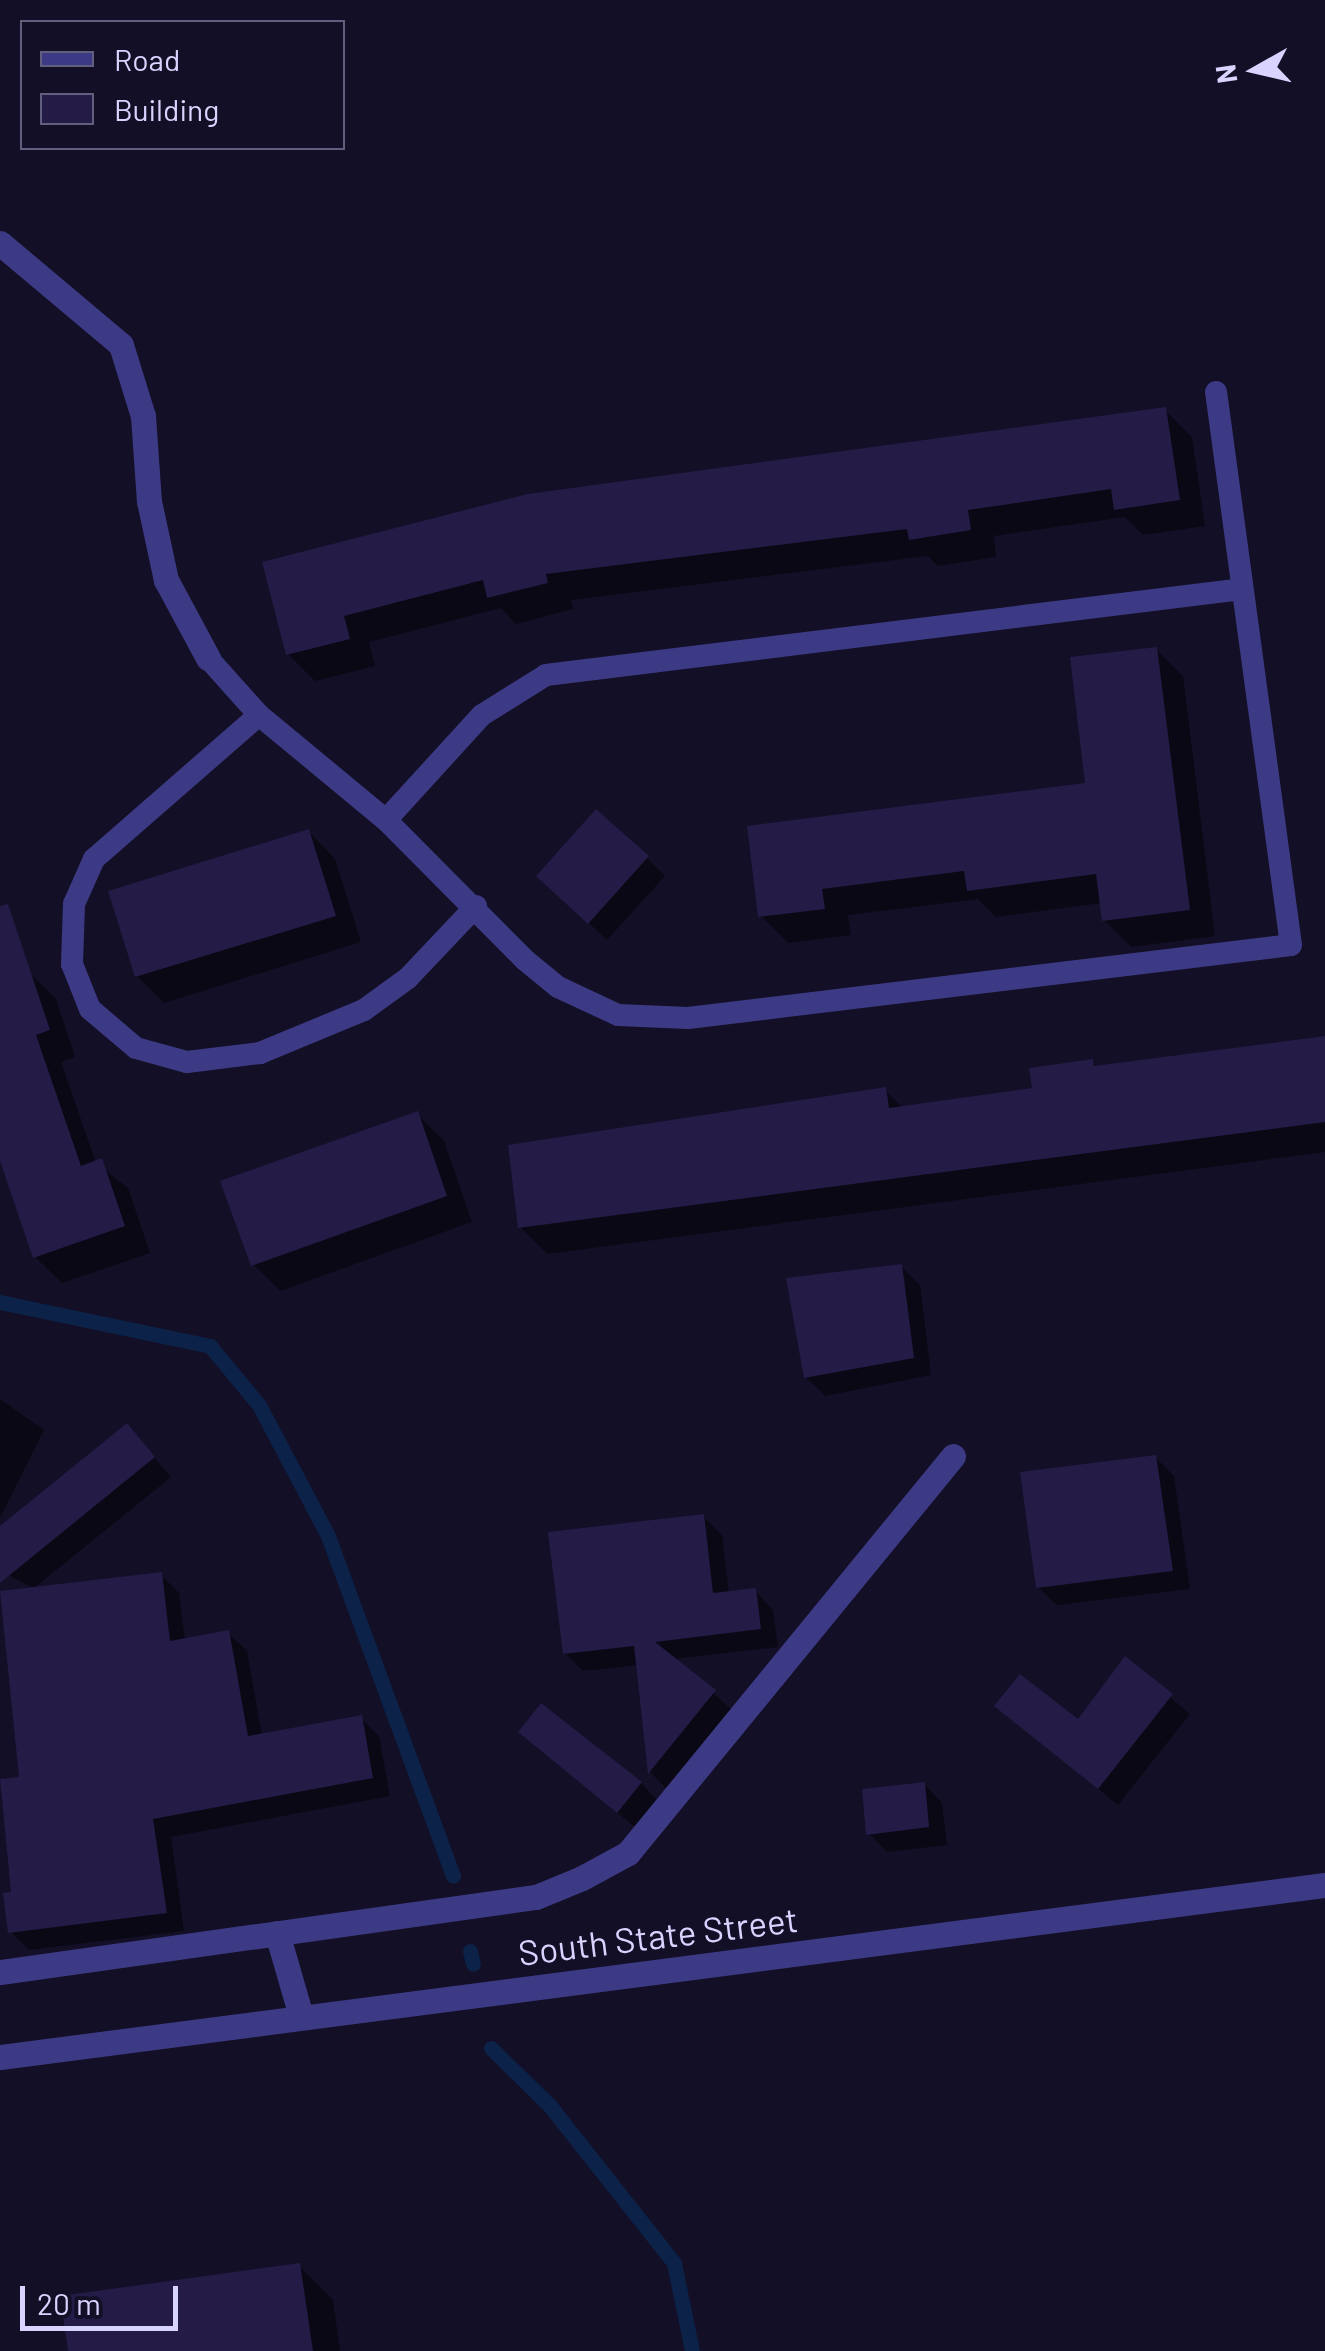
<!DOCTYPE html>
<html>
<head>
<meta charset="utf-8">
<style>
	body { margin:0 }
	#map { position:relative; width:1325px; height:2351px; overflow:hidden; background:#130f26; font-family:Barlow,sans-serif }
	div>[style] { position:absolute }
	.shadow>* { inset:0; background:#0007 }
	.stream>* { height:15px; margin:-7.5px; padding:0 7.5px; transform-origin:7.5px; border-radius:7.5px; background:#0c2248 }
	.building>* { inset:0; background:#241b47 }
	.service>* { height:22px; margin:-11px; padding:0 11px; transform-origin:11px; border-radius:11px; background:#3d3a85 }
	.minor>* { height:25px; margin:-12.5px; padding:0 12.5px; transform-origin:12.5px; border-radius:12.5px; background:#3d3a85 }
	span { translate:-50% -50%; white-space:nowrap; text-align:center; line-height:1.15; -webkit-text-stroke:8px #130f26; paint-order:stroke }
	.street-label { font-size:35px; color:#d9d4ff }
	.legend { position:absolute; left:20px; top:20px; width:325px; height:130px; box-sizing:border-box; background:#130f26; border:2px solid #625e7d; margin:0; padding:12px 18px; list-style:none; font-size:30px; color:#d9d4ff }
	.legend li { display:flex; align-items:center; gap:20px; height:50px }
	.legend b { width:50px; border:2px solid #625e7d }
	.north { position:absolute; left:1205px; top:20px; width:100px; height:100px; -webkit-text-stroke:8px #130f26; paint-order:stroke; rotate:262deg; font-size:28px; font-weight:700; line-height:40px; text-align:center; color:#d9d4ff }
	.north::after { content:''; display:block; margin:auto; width:35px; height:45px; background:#d9d4ff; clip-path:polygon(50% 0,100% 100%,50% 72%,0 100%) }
	.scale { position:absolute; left:20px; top:2286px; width:158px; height:45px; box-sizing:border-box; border:5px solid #d9d4ff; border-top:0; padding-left:12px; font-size:30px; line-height:35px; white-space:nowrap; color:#d9d4ff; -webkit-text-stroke:8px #130f26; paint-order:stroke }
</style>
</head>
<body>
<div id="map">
	<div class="shadow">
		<div style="clip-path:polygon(1165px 410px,1192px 437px,1205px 526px,1143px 535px,1125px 517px,994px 536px,996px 557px,938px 566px,928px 556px,571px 600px,573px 609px,516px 624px,501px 608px,369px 642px,375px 666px,315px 681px,288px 654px,265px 564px)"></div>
		<div style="clip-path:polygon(1156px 649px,1183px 676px,1215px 936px,1131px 947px,1104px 920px,1102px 903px,996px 917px,978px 899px,848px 915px,851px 935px,788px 943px,761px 916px,749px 829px,1088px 786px)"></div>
		<div style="clip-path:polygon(309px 832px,335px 859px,361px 942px,164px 1003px,137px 976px)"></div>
		<div style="clip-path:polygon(647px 858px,665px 876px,607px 940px,558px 894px)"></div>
		<div style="clip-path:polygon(29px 972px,56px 999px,75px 1057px,61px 1062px,96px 1163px,128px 1188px,150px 1253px,62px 1283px,35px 1257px,0 1153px,0 982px)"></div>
		<div style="clip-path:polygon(1325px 1038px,1325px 1152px,547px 1254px,520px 1227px,885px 1090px,904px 1109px,1034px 1090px,1092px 1061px,1098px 1068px)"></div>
		<div style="clip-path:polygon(417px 1114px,444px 1141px,472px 1222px,280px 1291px,253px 1264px)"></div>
		<div style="clip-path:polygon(901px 1266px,920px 1285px,931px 1375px,825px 1396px,806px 1377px)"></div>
		<div style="clip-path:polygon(0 1399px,44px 1430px,0 1518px)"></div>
		<div style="clip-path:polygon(127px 1426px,171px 1477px,34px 1588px,0 1571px,0 1530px)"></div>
		<div style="clip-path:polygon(1155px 1457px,1174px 1476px,1190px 1589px,1057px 1605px,1038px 1587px)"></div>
		<div style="clip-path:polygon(703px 1516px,722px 1535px,729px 1594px,755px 1591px,773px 1610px,778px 1647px,674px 1659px,732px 1710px,668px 1790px,651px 1773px,639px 1665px,583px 1671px,565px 1653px)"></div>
		<div style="clip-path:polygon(161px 1575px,179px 1593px,185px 1641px,228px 1633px,247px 1651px,262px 1736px,361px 1718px,379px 1736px,390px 1796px,171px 1837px,184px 1931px,29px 1950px,11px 1932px,22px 1779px)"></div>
		<div style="clip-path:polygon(1125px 1659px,1190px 1714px,1118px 1805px,998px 1706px,1078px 1722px)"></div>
		<div style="clip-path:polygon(521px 1732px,641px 1783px,659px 1802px,637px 1829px)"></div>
		<div style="clip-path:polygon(924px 1784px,942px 1803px,947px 1845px,887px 1852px,869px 1833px)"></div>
		<div style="clip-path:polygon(299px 2266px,333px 2300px,340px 2351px,70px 2351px)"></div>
	</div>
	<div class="stream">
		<div style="left:0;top:1302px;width:215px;rotate:11.8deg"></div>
		<div style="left:210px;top:1346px;width:77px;rotate:50.3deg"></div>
		<div style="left:259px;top:1405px;width:148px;rotate:62.2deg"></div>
		<div style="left:328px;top:1536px;width:362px;rotate:69.8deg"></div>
		<div style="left:470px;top:1951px;width:13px;rotate:77deg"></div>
		<div style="left:491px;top:2048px;width:83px;rotate:44.5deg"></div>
		<div style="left:550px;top:2106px;width:200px;rotate:51.7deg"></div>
		<div style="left:674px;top:2263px;width:90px;rotate:78.4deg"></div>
	</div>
	<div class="building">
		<div style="clip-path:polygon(1166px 407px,1180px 500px,1114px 510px,1111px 489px,968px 510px,971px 530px,909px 540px,907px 529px,546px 574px,548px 583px,487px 598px,483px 580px,344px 616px,350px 639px,286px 655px,262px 562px,528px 494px)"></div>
		<div style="clip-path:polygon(1157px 647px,1190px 910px,1102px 921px,1096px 874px,967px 891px,964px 871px,822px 889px,825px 909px,758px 917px,747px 826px,1085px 783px,1070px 657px)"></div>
		<div style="clip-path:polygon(596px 809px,649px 856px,588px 924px,536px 876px)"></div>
		<div style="clip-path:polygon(309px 829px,336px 916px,135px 977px,108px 891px)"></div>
		<div style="clip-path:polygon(8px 904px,50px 1030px,36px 1035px,81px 1166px,102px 1158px,125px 1226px,33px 1258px,0 1161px,0 906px)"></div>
		<div style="clip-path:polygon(1325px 1036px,1325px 1122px,518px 1228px,508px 1145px,886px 1087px,889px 1108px,1032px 1088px,1029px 1068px,1093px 1059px,1094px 1066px)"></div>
		<div style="clip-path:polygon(418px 1111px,447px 1196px,251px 1266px,220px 1181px)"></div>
		<div style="clip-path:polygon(902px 1264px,914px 1358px,804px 1378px,786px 1278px)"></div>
		<div style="clip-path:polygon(127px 1423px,155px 1457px,0 1583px,0 1526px)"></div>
		<div style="clip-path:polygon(1156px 1455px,1173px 1571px,1036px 1588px,1020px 1472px)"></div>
		<div style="clip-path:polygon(704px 1514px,713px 1593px,756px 1588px,761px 1629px,655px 1642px,716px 1690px,648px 1774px,634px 1646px,563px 1654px,548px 1532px)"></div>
		<div style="clip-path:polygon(162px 1572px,170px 1641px,229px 1630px,248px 1736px,362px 1715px,373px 1778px,153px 1819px,167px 1913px,8px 1933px,3px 1893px,11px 1892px,0 1779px,19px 1777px,0 1591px)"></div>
		<div style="clip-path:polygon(1125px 1656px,1173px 1694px,1098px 1789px,994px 1706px,1020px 1674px,1078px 1719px)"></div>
		<div style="clip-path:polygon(541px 1703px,642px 1782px,617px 1813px,518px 1732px)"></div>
		<div style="clip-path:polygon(925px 1782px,929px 1827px,866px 1835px,862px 1789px)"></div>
		<div style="clip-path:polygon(300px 2263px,313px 2351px,68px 2351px,60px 2296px)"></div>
	</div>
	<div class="service">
		<div style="left:208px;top:658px;width:76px;rotate:48.2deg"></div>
		<div style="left:259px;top:715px;width:165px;rotate:39.6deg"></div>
		<div style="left:386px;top:820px;width:197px;rotate:45.2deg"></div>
		<div style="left:525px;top:960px;width:43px;rotate:39.3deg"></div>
		<div style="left:558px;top:987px;width:66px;rotate:25deg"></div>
		<div style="left:618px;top:1015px;width:70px;rotate:2.5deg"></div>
		<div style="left:688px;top:1018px;width:607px;rotate:-6.9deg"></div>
		<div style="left:1291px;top:945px;width:558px;rotate:-97.72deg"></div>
		<div style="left:259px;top:715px;width:219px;rotate:138.9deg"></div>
		<div style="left:94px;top:859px;width:49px;rotate:114deg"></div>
		<div style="left:74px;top:904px;width:60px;rotate:91.9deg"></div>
		<div style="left:72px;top:964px;width:48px;rotate:68.2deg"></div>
		<div style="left:90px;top:1009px;width:60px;rotate:40.3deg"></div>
		<div style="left:136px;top:1048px;width:53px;rotate:15.4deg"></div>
		<div style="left:187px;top:1062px;width:74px;rotate:-7deg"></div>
		<div style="left:260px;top:1053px;width:113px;rotate:-22.5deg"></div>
		<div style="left:364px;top:1010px;width:54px;rotate:-36deg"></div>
		<div style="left:408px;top:978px;width:99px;rotate:-46.6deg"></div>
		<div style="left:386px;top:820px;width:142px;rotate:-47.6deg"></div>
		<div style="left:482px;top:715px;width:75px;rotate:-32deg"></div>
		<div style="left:546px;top:675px;width:701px;rotate:-7.04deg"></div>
	</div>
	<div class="minor">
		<div style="left:0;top:243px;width:158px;rotate:40.1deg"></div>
		<div style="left:121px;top:345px;width:74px;rotate:72.8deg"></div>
		<div style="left:143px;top:416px;width:85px;rotate:86deg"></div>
		<div style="left:149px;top:501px;width:81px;rotate:77.9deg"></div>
		<div style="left:166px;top:580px;width:89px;rotate:61.7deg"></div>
		<div style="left:277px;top:1933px;width:86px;rotate:73.9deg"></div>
		<div style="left:0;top:1972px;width:541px;rotate:-7.97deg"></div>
		<div style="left:536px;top:1897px;width:50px;rotate:-22.4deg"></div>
		<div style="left:582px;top:1878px;width:52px;rotate:-28.5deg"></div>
		<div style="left:628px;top:1853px;width:513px;rotate:-50.69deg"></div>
		<div style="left:0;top:2057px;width:1336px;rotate:-7.4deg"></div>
	</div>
	<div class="street-label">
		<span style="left:658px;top:1935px;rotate:-7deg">South State Street</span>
	</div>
	<ul class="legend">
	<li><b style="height:12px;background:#3d3a85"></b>Road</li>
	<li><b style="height:28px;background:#241b47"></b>Building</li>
	</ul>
	<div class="north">N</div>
	<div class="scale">20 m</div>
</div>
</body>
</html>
